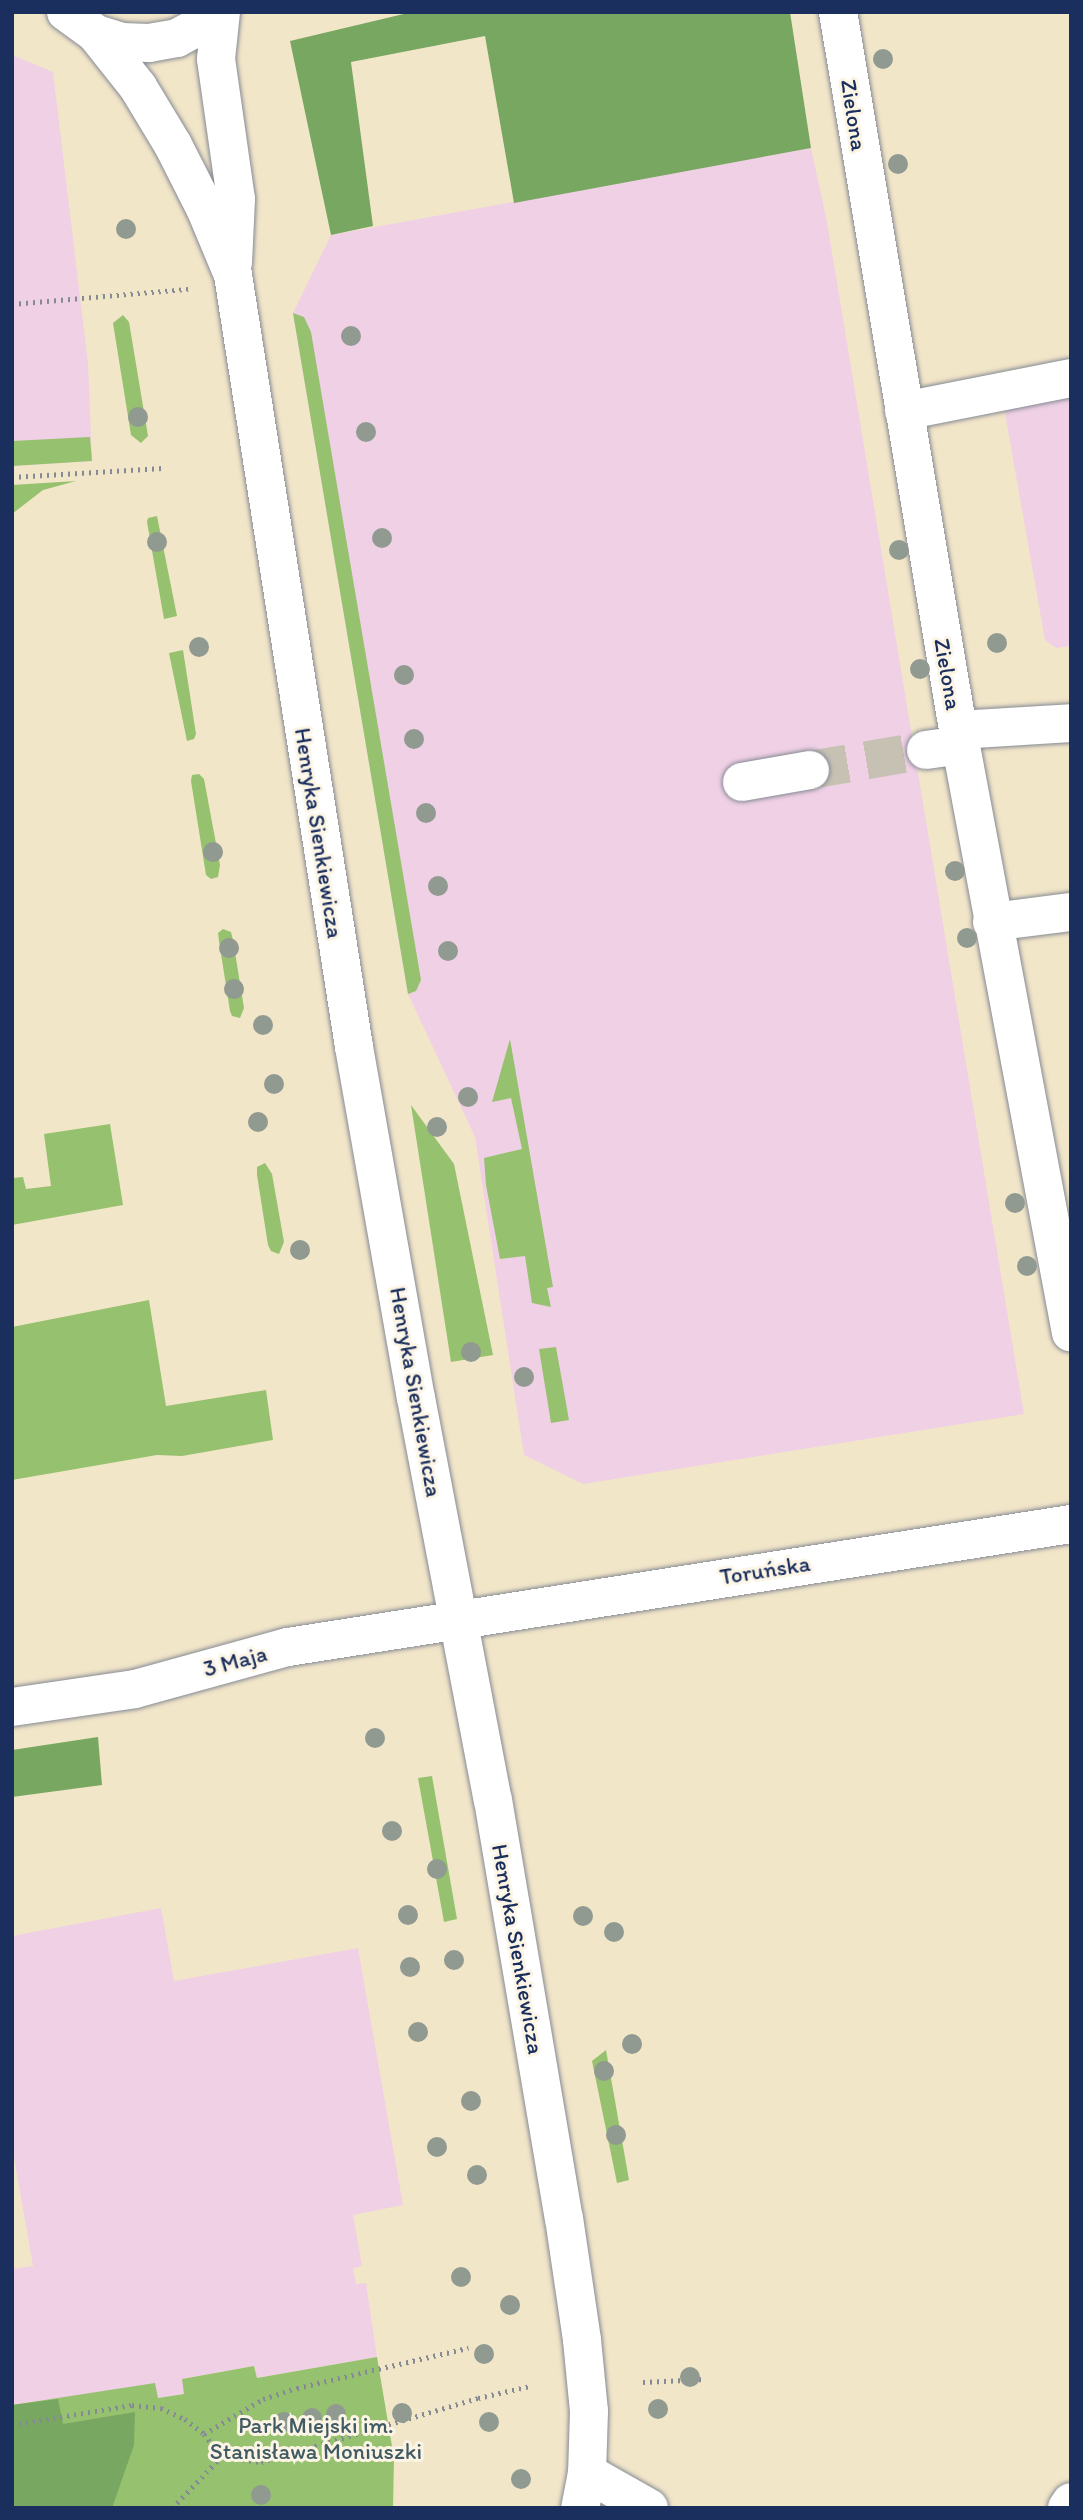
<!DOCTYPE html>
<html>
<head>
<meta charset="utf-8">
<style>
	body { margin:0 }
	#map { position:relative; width:1083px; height:2520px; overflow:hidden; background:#f2e6c9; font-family:Itim,sans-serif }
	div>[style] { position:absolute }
	.built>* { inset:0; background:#f0d0e5 }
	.green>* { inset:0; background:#96c16e }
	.forest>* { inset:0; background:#78a761 }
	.minor-tunnel>* { height:38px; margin-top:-19px; transform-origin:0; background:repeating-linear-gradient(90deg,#c7c1b4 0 38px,transparent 0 57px) }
	.path>* { height:4.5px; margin-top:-2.25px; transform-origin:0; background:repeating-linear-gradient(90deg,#868a94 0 2px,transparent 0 7px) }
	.roads { filter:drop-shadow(0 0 2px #868a94) drop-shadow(0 0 2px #868a94) }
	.minor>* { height:38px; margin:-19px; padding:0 19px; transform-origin:19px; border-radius:19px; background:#fff }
	.trees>* { width:20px; height:20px; margin:-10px; border-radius:50%; background:#909a91 }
	span { translate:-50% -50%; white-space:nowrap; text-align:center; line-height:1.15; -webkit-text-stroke:6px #fcf5e5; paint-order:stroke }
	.street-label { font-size:23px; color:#1b2f5e }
	.park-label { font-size:23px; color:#405b63 }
	.frame { position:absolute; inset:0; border:14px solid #1b2f5e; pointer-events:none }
</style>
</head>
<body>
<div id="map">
	<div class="built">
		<div style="clip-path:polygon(12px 55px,53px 72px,88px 364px,92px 461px,12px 466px)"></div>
		<div style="clip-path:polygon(811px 148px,827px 222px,1024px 1414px,583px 1484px,524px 1455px,475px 1137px,408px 994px,293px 313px,331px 235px)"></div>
		<div style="clip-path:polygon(1071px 361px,1071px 646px,1056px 648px,1045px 640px,1004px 408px)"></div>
		<div style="clip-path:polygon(161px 1908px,174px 1981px,358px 1948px,403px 2205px,353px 2215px,362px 2266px,353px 2268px,356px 2284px,366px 2283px,377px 2357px,257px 2378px,254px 2366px,182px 2379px,185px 2394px,157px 2398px,155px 2384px,12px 2405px,12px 2269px,33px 2266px,12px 2146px,12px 1936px)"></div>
	</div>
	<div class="green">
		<div style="clip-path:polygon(293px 313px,304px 317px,311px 332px,421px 980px,416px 991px,408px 994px)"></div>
		<div style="clip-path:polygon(123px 315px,129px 322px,148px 436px,141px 443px,131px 435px,113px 323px)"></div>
		<div style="clip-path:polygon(90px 437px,92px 461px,12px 466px,12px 441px)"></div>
		<div style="clip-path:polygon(76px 481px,43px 490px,12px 514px,12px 485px)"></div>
		<div style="clip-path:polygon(157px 516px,177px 616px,164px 619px,147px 522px,148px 518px)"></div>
		<div style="clip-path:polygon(183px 650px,196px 734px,194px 739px,187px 741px,169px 653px)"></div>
		<div style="clip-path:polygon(199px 774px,204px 779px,220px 865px,218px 877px,211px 879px,206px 875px,191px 781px,192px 775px)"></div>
		<div style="clip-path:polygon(223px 929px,231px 932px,233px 940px,244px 1008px,240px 1018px,232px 1016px,230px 1011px,219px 941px,218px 933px)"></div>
		<div style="clip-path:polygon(510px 1039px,553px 1287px,547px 1288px,551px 1307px,532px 1303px,525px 1256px,500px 1259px,486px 1185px,484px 1158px,522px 1149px,511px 1098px,492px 1102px)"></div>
		<div style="clip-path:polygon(411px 1105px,454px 1164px,493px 1355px,451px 1362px)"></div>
		<div style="clip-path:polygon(110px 1124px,123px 1205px,12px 1225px,12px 1178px,23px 1177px,26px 1189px,51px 1186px,44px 1134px)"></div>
		<div style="clip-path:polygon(265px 1163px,272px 1174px,284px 1242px,279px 1254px,271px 1251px,268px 1245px,257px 1175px,257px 1167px)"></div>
		<div style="clip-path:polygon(149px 1300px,166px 1406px,266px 1390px,273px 1440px,182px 1456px,157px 1455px,12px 1480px,12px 1327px)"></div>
		<div style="clip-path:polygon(556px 1347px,569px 1420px,551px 1423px,539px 1349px)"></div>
		<div style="clip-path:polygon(432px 1776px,457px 1919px,444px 1922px,418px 1778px)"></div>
		<div style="clip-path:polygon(606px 2050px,629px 2180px,617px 2183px,592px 2061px)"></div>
		<div style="clip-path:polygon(377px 2357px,394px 2458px,393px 2508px,12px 2508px,12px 2405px,155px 2383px,158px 2398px,184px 2394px,182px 2379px,254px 2366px,257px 2378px)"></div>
	</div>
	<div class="forest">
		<div style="clip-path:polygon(412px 12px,790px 12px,811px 148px,514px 203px,485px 36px,351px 62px,373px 226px,331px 235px,290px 41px)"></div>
		<div style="clip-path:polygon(98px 1737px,102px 1785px,12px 1797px,12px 1750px)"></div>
		<div style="clip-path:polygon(58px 2399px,63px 2424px,135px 2412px,134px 2445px,112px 2508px,12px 2508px,12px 2405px)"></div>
	</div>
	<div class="minor-tunnel">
		<div style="left:810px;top:770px;width:118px;rotate:-9.8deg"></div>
	</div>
	<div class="path">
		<div style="left:12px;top:304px;width:177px;rotate:-4.9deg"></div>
		<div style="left:12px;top:477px;width:151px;rotate:-3.4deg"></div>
		<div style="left:643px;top:2382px;width:63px;rotate:-2.7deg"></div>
		<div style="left:12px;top:2425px;width:122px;rotate:-9.5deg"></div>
		<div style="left:132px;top:2405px;width:29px;rotate:6deg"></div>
		<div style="left:161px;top:2408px;width:26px;rotate:25deg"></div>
		<div style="left:185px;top:2419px;width:24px;rotate:38deg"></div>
		<div style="left:204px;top:2434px;width:28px;rotate:51deg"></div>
		<div style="left:204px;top:2434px;width:69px;rotate:-30.7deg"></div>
		<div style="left:263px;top:2399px;width:36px;rotate:-18deg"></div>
		<div style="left:297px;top:2388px;width:176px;rotate:-13.2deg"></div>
		<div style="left:172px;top:2508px;width:72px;rotate:-46.1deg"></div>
		<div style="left:222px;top:2456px;width:39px;rotate:9deg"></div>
		<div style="left:261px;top:2462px;width:226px;rotate:-16.4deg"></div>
		<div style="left:478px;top:2398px;width:53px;rotate:-13deg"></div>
	</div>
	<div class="roads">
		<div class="minor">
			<div style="left:66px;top:12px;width:37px;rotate:36deg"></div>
			<div style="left:96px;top:34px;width:27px;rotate:17deg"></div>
			<div style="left:122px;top:42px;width:27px;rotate:2deg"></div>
			<div style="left:149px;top:43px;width:28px;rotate:-10deg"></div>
			<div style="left:177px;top:38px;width:27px;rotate:-28deg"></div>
			<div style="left:201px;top:25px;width:20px;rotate:-41deg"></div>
			<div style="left:221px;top:12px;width:47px;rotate:96.1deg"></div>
			<div style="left:216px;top:59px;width:141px;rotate:81.9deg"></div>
			<div style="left:236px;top:199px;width:64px;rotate:92.7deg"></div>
			<div style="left:838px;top:12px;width:728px;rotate:80.51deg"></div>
			<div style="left:958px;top:730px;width:613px;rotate:79.39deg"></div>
			<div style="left:96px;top:34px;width:68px;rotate:51.6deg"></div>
			<div style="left:138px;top:87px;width:68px;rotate:58.9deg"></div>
			<div style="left:173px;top:145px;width:71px;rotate:63.1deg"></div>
			<div style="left:205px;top:208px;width:73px;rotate:67.3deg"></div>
			<div style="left:233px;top:275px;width:781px;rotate:81.09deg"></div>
			<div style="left:354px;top:1047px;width:356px;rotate:80deg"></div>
			<div style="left:416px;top:1398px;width:409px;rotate:79.2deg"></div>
			<div style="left:493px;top:1800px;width:424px;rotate:80.4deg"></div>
			<div style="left:564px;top:2218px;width:123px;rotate:81.6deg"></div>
			<div style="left:582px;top:2340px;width:71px;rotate:84.4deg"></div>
			<div style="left:589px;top:2411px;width:62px;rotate:91.8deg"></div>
			<div style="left:587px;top:2473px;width:36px;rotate:101deg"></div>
			<div style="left:904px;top:411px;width:170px;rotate:-11.2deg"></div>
			<div style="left:958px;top:730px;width:113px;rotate:-3.5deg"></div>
			<div style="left:926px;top:750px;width:35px;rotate:-8deg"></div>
			<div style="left:742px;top:782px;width:69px;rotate:-10deg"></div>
			<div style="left:992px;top:922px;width:80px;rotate:-7.2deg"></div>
			<div style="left:12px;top:1707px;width:124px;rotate:-8.3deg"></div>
			<div style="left:135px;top:1689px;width:159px;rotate:-15.4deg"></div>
			<div style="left:288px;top:1647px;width:793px;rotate:-8.93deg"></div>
			<div style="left:587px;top:2473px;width:71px;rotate:29.4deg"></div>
			<div style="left:1067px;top:2508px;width:7px;rotate:-56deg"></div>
		</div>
	</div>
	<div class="trees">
		<div style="left:883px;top:59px"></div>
		<div style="left:898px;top:164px"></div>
		<div style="left:126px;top:229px"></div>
		<div style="left:351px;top:336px"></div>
		<div style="left:138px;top:417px"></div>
		<div style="left:366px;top:432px"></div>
		<div style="left:382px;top:538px"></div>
		<div style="left:157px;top:542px"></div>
		<div style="left:899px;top:550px"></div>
		<div style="left:997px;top:643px"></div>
		<div style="left:199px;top:647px"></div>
		<div style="left:920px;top:669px"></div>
		<div style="left:404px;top:675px"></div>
		<div style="left:414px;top:739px"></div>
		<div style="left:426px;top:813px"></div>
		<div style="left:213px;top:852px"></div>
		<div style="left:955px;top:871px"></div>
		<div style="left:438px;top:886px"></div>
		<div style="left:967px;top:938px"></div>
		<div style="left:229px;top:948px"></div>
		<div style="left:448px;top:951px"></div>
		<div style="left:234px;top:989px"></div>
		<div style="left:263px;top:1025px"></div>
		<div style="left:274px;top:1084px"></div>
		<div style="left:468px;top:1097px"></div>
		<div style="left:258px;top:1122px"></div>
		<div style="left:437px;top:1127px"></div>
		<div style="left:1015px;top:1203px"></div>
		<div style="left:300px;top:1250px"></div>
		<div style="left:1027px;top:1266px"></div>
		<div style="left:471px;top:1352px"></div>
		<div style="left:524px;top:1377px"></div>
		<div style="left:375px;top:1738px"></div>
		<div style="left:392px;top:1831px"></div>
		<div style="left:437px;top:1869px"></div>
		<div style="left:408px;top:1915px"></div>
		<div style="left:583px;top:1916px"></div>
		<div style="left:614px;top:1932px"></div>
		<div style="left:454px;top:1960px"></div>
		<div style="left:410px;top:1967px"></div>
		<div style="left:418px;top:2032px"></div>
		<div style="left:632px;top:2044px"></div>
		<div style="left:604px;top:2071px"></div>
		<div style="left:471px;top:2101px"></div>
		<div style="left:616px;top:2135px"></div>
		<div style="left:437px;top:2147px"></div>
		<div style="left:477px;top:2175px"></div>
		<div style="left:461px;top:2277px"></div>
		<div style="left:510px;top:2305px"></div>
		<div style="left:484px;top:2354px"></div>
		<div style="left:690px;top:2377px"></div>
		<div style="left:658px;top:2409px"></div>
		<div style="left:402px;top:2413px"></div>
		<div style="left:336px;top:2414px"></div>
		<div style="left:312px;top:2418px"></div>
		<div style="left:284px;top:2422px"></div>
		<div style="left:489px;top:2422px"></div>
		<div style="left:521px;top:2479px"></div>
		<div style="left:261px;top:2495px"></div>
	</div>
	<div class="street-label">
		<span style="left:854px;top:115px;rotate:81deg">Zielona</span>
		<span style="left:948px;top:674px;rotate:80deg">Zielona</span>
		<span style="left:319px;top:833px;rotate:81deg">Henryka Sienkiewicza</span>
		<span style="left:416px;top:1392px;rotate:80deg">Henryka Sienkiewicza</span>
		<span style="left:765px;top:1570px;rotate:-9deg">Toruńska</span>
		<span style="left:235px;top:1661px;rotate:-15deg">3 Maja</span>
		<span style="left:518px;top:1949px;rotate:80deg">Henryka Sienkiewicza</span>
	</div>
	<div class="park-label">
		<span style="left:316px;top:2438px">Park Miejski im.<br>Stanisława Moniuszki</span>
	</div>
	<div class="frame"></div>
</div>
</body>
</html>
